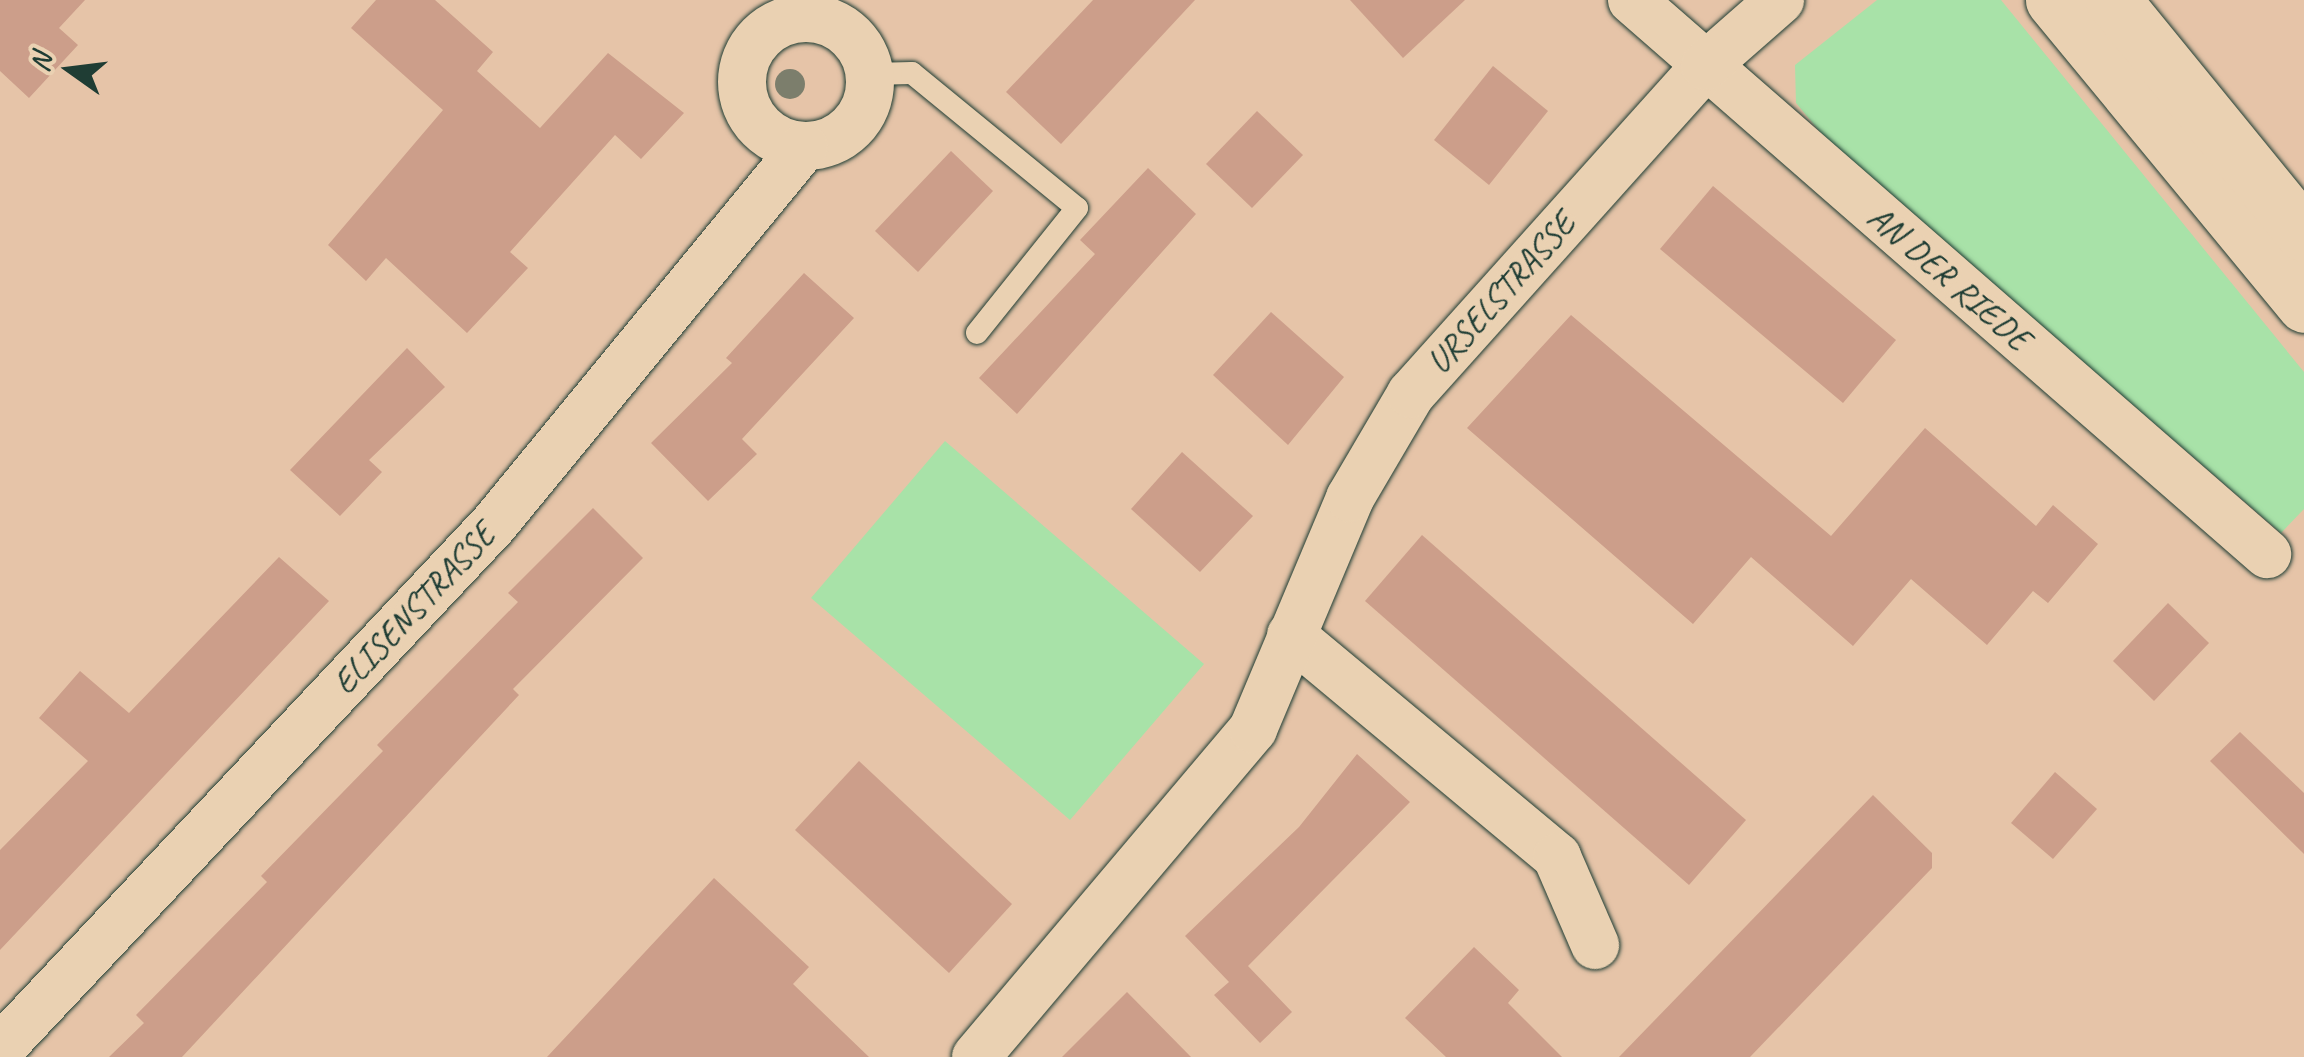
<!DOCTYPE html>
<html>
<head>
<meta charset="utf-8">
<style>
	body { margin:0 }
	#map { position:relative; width:2304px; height:1057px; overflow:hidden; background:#e6c4a8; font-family:Caveat,sans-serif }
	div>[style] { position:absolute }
	.green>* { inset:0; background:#a8e2a8 }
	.building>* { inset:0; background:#cc9e8a }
	.roads { filter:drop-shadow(0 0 2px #1f3d34) drop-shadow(0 0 2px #1f3d34) }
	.service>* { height:22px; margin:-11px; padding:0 11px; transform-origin:11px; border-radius:11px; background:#ead1b2 }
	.minor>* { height:48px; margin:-24px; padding:0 24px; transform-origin:24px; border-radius:24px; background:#ead1b2 }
	.minor>.ring { margin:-24px; padding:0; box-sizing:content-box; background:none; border:48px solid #ead1b2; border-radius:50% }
	.secondary>* { height:55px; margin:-27.5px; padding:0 27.5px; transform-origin:27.5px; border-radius:27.5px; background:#ead1b2 }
	.trees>* { width:30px; height:30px; margin:-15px; border-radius:50%; background:#7c7e6c }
	span { translate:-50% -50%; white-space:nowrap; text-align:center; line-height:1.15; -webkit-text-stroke:9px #ead1b2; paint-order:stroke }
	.street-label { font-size:35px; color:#1f3d34 }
	.north { position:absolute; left:20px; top:20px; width:100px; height:100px; -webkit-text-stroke:8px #ead1b2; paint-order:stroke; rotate:284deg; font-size:28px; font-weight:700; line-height:40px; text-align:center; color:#1f3d34 }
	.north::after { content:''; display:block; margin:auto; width:35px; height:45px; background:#1f3d34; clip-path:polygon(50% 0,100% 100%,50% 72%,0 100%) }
</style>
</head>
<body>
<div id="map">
	<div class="green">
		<div style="clip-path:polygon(1877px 0,2001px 0,2304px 372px,2304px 509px,2281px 533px,1831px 145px,1796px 103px,1795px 65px)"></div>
		<div style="clip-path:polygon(945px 441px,1204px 664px,1070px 820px,811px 598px)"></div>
	</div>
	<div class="building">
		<div style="clip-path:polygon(0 0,85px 0,59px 28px,78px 45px,29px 98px,0 71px)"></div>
		<div style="clip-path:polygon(376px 0,435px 0,493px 52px,477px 71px,540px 128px,608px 53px,684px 113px,641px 159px,615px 135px,510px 252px,528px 268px,467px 333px,386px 258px,366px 281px,328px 245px,443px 110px,351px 28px)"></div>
		<div style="clip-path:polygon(1093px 0,1195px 0,1061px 144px,1006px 92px)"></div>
		<div style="clip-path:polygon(1350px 0,1465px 0,1403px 58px)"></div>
		<div style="clip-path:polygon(1493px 66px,1548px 111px,1489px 185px,1434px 140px)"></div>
		<div style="clip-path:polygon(1257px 111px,1303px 155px,1252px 208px,1206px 164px)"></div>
		<div style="clip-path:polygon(951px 151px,993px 191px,918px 272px,875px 231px)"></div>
		<div style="clip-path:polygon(1148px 168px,1196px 214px,1017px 414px,979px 378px,1095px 254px,1080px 240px)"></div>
		<div style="clip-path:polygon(1713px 186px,1896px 340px,1843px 403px,1660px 249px)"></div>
		<div style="clip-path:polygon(804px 273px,854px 318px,742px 439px,757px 454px,708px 501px,651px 443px,732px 363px,726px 358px)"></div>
		<div style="clip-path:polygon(1271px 312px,1344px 377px,1288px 445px,1213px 375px)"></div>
		<div style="clip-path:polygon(1571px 315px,1831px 536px,1925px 428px,2036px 526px,2053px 505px,2098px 544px,2048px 603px,2033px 591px,1987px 645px,1911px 579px,1853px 646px,1751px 557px,1693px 624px,1467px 428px)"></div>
		<div style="clip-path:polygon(407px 348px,445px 387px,369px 460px,382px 472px,340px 516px,290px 470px)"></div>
		<div style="clip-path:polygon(1182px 452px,1253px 516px,1200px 572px,1131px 509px)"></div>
		<div style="clip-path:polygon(593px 508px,643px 558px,513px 689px,519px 695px,182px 1057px,109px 1057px,144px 1023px,136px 1015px,267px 882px,261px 876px,383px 751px,377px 745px,518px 602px,508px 593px)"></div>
		<div style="clip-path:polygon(1422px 535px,1746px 820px,1689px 885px,1365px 601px)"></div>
		<div style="clip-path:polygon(279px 557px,329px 601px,0 950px,0 850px,88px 761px,39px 718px,80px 671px,129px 713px)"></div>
		<div style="clip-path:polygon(2168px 603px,2209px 643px,2154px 701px,2113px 661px)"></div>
		<div style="clip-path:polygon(2240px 732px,2304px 793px,2304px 854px,2210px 761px)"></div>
		<div style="clip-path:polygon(1357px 754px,1410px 802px,1248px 966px,1292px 1012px,1260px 1043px,1214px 995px,1229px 982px,1185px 936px,1299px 827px)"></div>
		<div style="clip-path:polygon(859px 761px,1012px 904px,949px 973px,795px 830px)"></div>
		<div style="clip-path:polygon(2055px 772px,2097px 809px,2053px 859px,2011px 823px)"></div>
		<div style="clip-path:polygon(1873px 795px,1932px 853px,1932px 868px,1750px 1057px,1619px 1057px)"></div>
		<div style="clip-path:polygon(714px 878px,809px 967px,793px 984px,869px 1057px,547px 1057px)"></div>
		<div style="clip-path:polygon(1474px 947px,1519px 990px,1508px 1003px,1562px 1057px,1446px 1057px,1405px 1018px)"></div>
		<div style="clip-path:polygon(1127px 992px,1191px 1057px,1062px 1057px)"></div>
	</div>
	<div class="roads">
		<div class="service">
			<div style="left:870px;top:74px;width:42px;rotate:-1.4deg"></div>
			<div style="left:912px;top:73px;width:213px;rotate:39.3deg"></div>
			<div style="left:1077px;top:208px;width:160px;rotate:128.7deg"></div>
		</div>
		<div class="minor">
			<div style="left:1632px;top:0;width:843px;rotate:41.1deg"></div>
			<div class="ring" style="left:742px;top:18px;width:80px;height:80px"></div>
			<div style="left:1291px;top:635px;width:346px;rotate:39.8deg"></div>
			<div style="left:1557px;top:857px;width:96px;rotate:66.6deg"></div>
			<div style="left:0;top:1049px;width:721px;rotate:-46.74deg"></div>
			<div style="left:494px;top:524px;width:488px;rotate:-50.6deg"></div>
			<div style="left:976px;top:1057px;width:429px;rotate:-49.8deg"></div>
			<div style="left:1253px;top:729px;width:251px;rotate:-67.2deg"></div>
			<div style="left:1350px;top:498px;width:121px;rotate:-59.6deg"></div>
			<div style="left:1411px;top:394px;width:440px;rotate:-48.1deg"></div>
			<div style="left:1705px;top:66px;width:100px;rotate:-41.3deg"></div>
		</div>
		<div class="secondary">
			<div style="left:2053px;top:0;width:395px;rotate:50.5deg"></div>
			<div style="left:2113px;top:0;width:302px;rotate:50.8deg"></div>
		</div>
	</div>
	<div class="trees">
		<div style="left:790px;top:84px"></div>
	</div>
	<div class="street-label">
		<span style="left:1949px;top:278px;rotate:41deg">AN DER RIEDE</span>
		<span style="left:1501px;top:293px;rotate:-48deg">URSELSTRASSE</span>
		<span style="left:414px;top:609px;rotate:-47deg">ELISENSTRASSE</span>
	</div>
	<div class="north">N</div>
</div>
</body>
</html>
